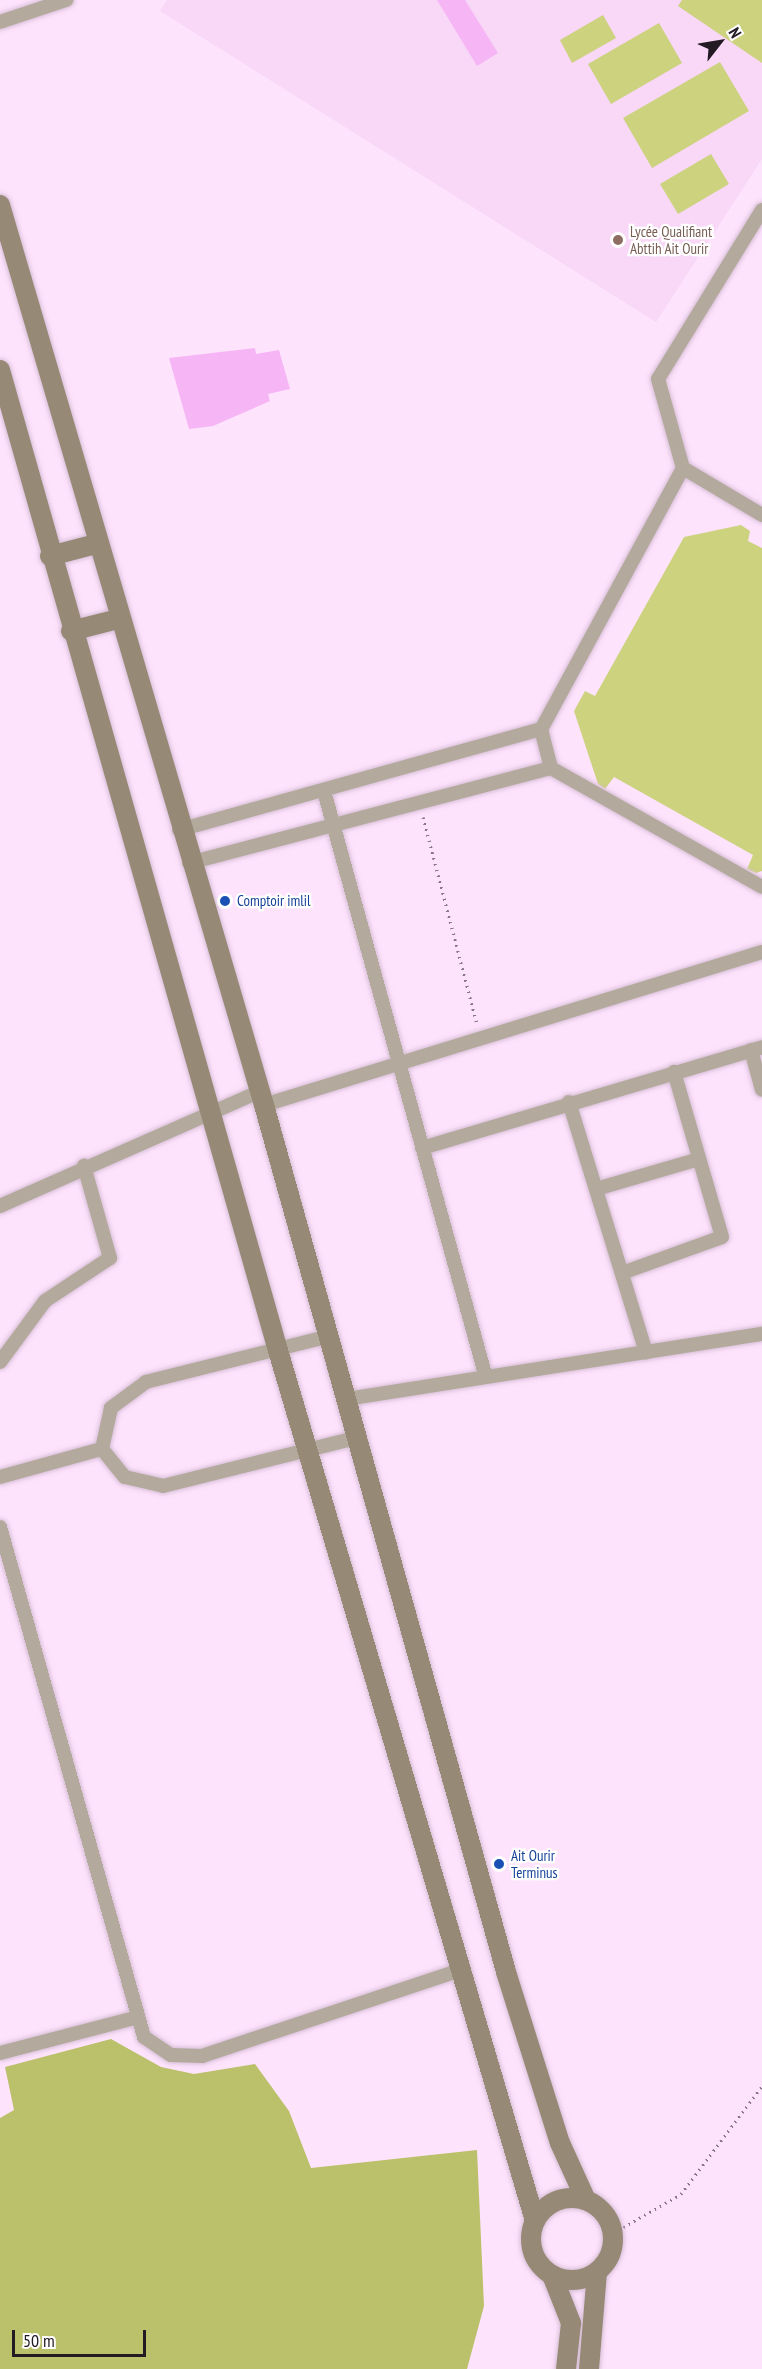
<!DOCTYPE html>
<html>
<head>
<meta charset="utf-8">
<style>
	body { margin:0 }
	#map { position:relative; width:762px; height:2369px; overflow:hidden; background:#fee3fd; font-family:"PT Sans Narrow",sans-serif }
	div>[style] { position:absolute }
	.built>* { inset:0; background:#f8d7f7 }
	.green>* { inset:0; background:#cdd27f }
	.forest>* { inset:0; background:#bbc06a }
	.building>* { inset:0; background:#f6b6f5 }
	.path>* { height:3px; margin-top:-1.5px; transform-origin:0; background:repeating-linear-gradient(90deg,#878 0 1.5px,transparent 0 6px) }
	.roads { filter:drop-shadow(0 0 2px #d7bfd6) drop-shadow(0 0 2px #d7bfd6) }
	.minor>* { height:14px; margin:-7px; padding:0 7px; transform-origin:7px; border-radius:7px; background:#b3aa9d }
	.secondary>* { height:20px; margin:-10px; padding:0 10px; transform-origin:10px; border-radius:10px; background:#968976 }
	.secondary>.ring { margin:-10px; padding:0; box-sizing:content-box; background:none; border:20px solid #968976; border-radius:50% }
	.dots>* { width:16px; height:16px; translate:-50% -50%; box-sizing:border-box; border:3px solid #fff; border-radius:50% }
	span { translate:-50% -50%; white-space:nowrap; text-align:center; line-height:1.15; -webkit-text-stroke:4.5px #fff; paint-order:stroke }
	.education-label { font-size:15px; color:#785e54 }
	.left { translate:0 -50%; text-align:left }
	.transit-label { font-size:15px; color:#164399 }
	.north { position:absolute; left:690px; top:12px; width:60px; height:60px; -webkit-text-stroke:4px #fff; paint-order:stroke; rotate:59deg; font-size:16px; font-weight:700; line-height:24px; text-align:center; color:#231a23 }
	.north::after { content:''; display:block; margin:auto; width:21px; height:27px; background:#231a23; clip-path:polygon(50% 0,100% 100%,50% 72%,0 100%) }
	.scale { position:absolute; left:12px; top:2330px; width:134px; height:27px; box-sizing:border-box; border:3px solid #231a23; border-top:0; padding-left:8px; font-size:18px; line-height:21px; white-space:nowrap; color:#231a23; -webkit-text-stroke:4px #fff; paint-order:stroke }
</style>
</head>
<body>
<div id="map">
	<div class="built">
		<div style="clip-path:polygon(167px 0,762px 0,762px 159px,656px 322px,160px 11px)"></div>
	</div>
	<div class="green">
		<div style="clip-path:polygon(682px 0,762px 0,762px 63px,678px 6px)"></div>
		<div style="clip-path:polygon(603px 15px,616px 38px,572px 63px,560px 40px)"></div>
		<div style="clip-path:polygon(659px 23px,682px 63px,611px 104px,588px 64px)"></div>
		<div style="clip-path:polygon(720px 62px,749px 111px,652px 168px,623px 118px)"></div>
		<div style="clip-path:polygon(711px 154px,729px 184px,678px 214px,660px 184px)"></div>
		<div style="clip-path:polygon(741px 525px,750px 531px,748px 541px,762px 548px,762px 871px,756px 873px,747px 869px,753px 855px,614px 777px,605px 789px,598px 784px,574px 711px,585px 691px,595px 696px,684px 537px)"></div>
	</div>
	<div class="forest">
		<div style="clip-path:polygon(111px 2039px,161px 2067px,194px 2074px,255px 2064px,289px 2111px,311px 2168px,477px 2150px,484px 2306px,467px 2369px,0 2369px,0 2118px,14px 2110px,5px 2067px)"></div>
	</div>
	<div class="building">
		<div style="clip-path:polygon(437px 0,465px 0,498px 53px,477px 66px)"></div>
		<div style="clip-path:polygon(255px 348px,256px 354px,279px 350px,290px 389px,268px 394px,270px 401px,213px 426px,189px 429px,169px 358px)"></div>
	</div>
	<div class="path">
		<div style="left:423px;top:817px;width:215px;rotate:75.4deg"></div>
		<div style="left:613px;top:2233px;width:78px;rotate:-29.8deg"></div>
		<div style="left:681px;top:2194px;width:135px;rotate:-53.1deg"></div>
	</div>
	<div class="roads">
		<div class="minor">
			<div style="left:0;top:22px;width:70px;rotate:-18.4deg"></div>
			<div style="left:762px;top:210px;width:198px;rotate:121.6deg"></div>
			<div style="left:658px;top:379px;width:92px;rotate:74.3deg"></div>
			<div style="left:683px;top:468px;width:92px;rotate:30.7deg"></div>
			<div style="left:683px;top:468px;width:297px;rotate:118.5deg"></div>
			<div style="left:541px;top:729px;width:40px;rotate:75.6deg"></div>
			<div style="left:551px;top:768px;width:242px;rotate:29.4deg"></div>
			<div style="left:324px;top:791px;width:605px;rotate:74.56deg"></div>
			<div style="left:179px;top:830px;width:376px;rotate:-15.6deg"></div>
			<div style="left:189px;top:863px;width:374px;rotate:-14.7deg"></div>
			<div style="left:751px;top:1050px;width:41px;rotate:74.6deg"></div>
			<div style="left:569px;top:1102px;width:262px;rotate:72.9deg"></div>
			<div style="left:264px;top:1105px;width:521px;rotate:-17.08deg"></div>
			<div style="left:422px;top:1148px;width:355px;rotate:-16.5deg"></div>
			<div style="left:596px;top:1189px;width:107px;rotate:-16.2deg"></div>
			<div style="left:0;top:1206px;width:283px;rotate:-23.8deg"></div>
			<div style="left:622px;top:1273px;width:106px;rotate:-19.8deg"></div>
			<div style="left:722px;top:1237px;width:172px;rotate:-106.2deg"></div>
			<div style="left:326px;top:1337px;width:186px;rotate:166deg"></div>
			<div style="left:146px;top:1382px;width:44px;rotate:143.4deg"></div>
			<div style="left:111px;top:1408px;width:42px;rotate:102.4deg"></div>
			<div style="left:102px;top:1449px;width:36px;rotate:51deg"></div>
			<div style="left:125px;top:1477px;width:39px;rotate:13deg"></div>
			<div style="left:163px;top:1486px;width:199px;rotate:-14deg"></div>
			<div style="left:0;top:1362px;width:76px;rotate:-53.6deg"></div>
			<div style="left:45px;top:1301px;width:78px;rotate:-33.5deg"></div>
			<div style="left:110px;top:1258px;width:96px;rotate:-105.8deg"></div>
			<div style="left:346px;top:1399px;width:421px;rotate:-8.9deg"></div>
			<div style="left:0;top:1477px;width:106px;rotate:-15.4deg"></div>
			<div style="left:0;top:1527px;width:530px;rotate:74.23deg"></div>
			<div style="left:144px;top:2037px;width:32px;rotate:34deg"></div>
			<div style="left:171px;top:2055px;width:31px;rotate:2deg"></div>
			<div style="left:202px;top:2056px;width:269px;rotate:-18.4deg"></div>
			<div style="left:0;top:2053px;width:138px;rotate:-14.6deg"></div>
		</div>
		<div class="secondary">
			<div style="left:0;top:205px;width:938px;rotate:73.65deg"></div>
			<div style="left:264px;top:1105px;width:900px;rotate:74.4deg"></div>
			<div style="left:506px;top:1972px;width:179px;rotate:72.5deg"></div>
			<div style="left:560px;top:2143px;width:63px;rotate:65.5deg"></div>
			<div style="left:0;top:370px;width:1016px;rotate:74.17deg"></div>
			<div style="left:277px;top:1347px;width:911px;rotate:73.55deg"></div>
			<div style="left:50px;top:556px;width:48px;rotate:-14.6deg"></div>
			<div style="left:71px;top:631px;width:49px;rotate:-14.3deg"></div>
			<div class="ring" style="left:531px;top:2198px;width:62px;height:62px"></div>
			<div style="left:552px;top:2275px;width:52px;rotate:68.4deg"></div>
			<div style="left:571px;top:2323px;width:46px;rotate:96.2deg"></div>
			<div style="left:589px;top:2369px;width:97px;rotate:-85.3deg"></div>
		</div>
	</div>
	<div class="dots">
		<div style="left:618px;top:240px;background:#8d6e63"></div>
		<div style="left:225px;top:901px;background:#1a4fb4"></div>
		<div style="left:499px;top:1864px;background:#1a4fb4"></div>
	</div>
	<div class="education-label">
		<span class="left" style="left:630px;top:240px">Lycée Qualifiant<br>Abttih Ait Ourir</span>
	</div>
	<div class="transit-label">
		<span class="left" style="left:237px;top:901px">Comptoir imlil</span>
		<span class="left" style="left:511px;top:1864px">Ait Ourir<br>Terminus</span>
	</div>
	<div class="north">N</div>
	<div class="scale">50 m</div>
</div>
</body>
</html>
